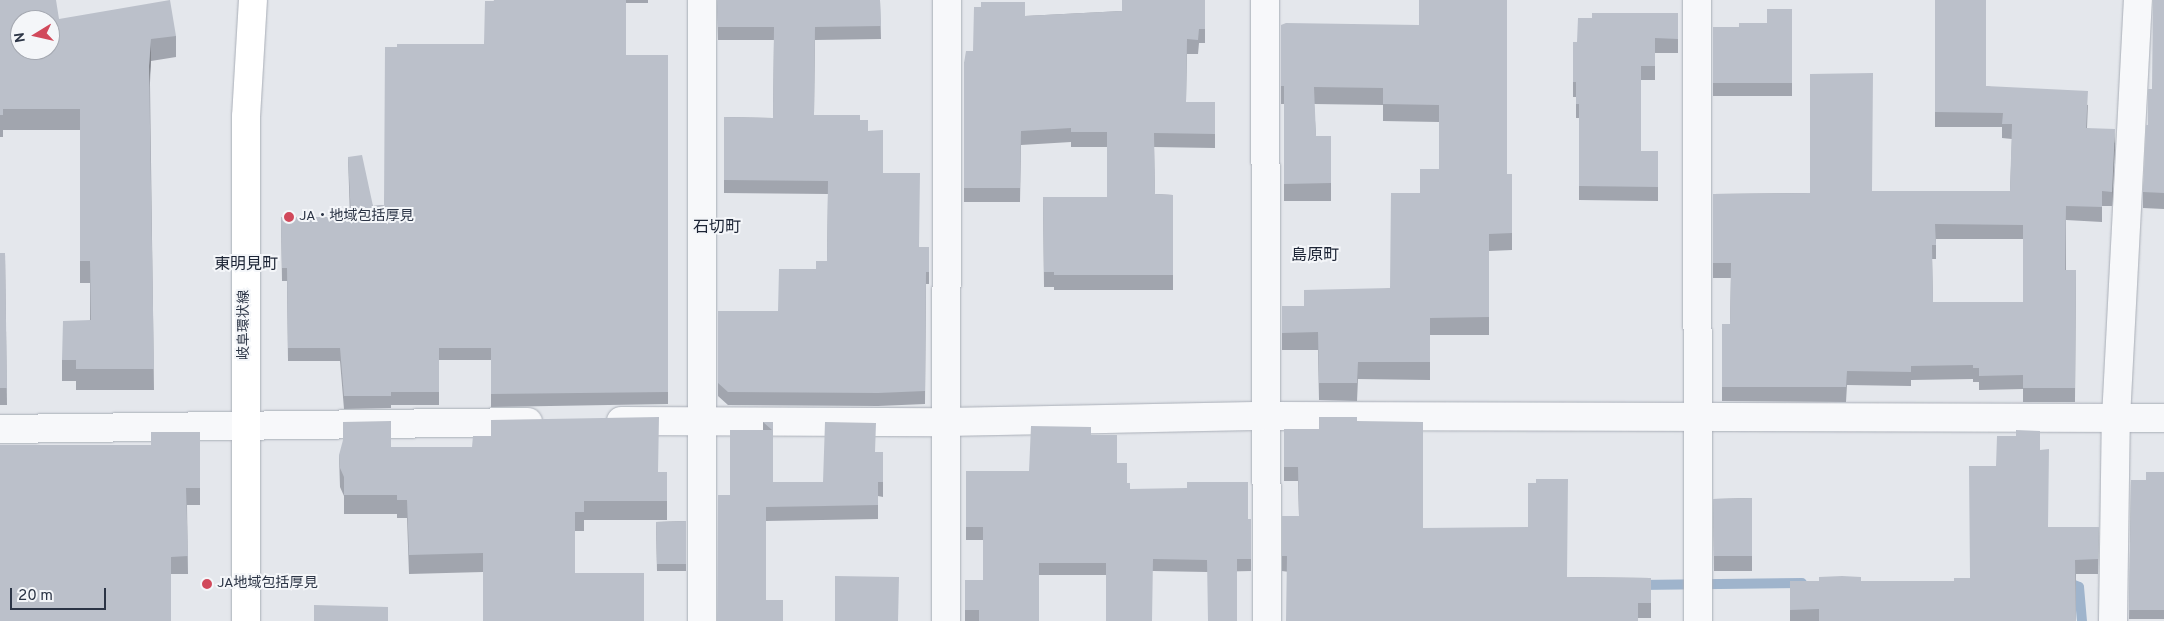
<!DOCTYPE html>
<html>
<head>
<meta charset="utf-8">
<style>
	body { margin:0 }
	#map { position:relative; width:2164px; height:621px; overflow:hidden; background:#e4e7ec; font-family:Overpass,"Noto Sans JP",sans-serif }
	div>[style] { position:absolute }
	.stream>* { height:10px; margin:-5px; padding:0 5px; transform-origin:5px; border-radius:5px; background:#9fb4cc }
	.roads { filter:drop-shadow(0 0 1px #a9aeb7) drop-shadow(0 0 1px #a9aeb7) }
	.minor>* { height:28px; margin:-14px; padding:0 14px; transform-origin:14px; border-radius:14px; background:#f7f8fa }
	.major>* { height:28px; margin:-14px; padding:0 14px; transform-origin:14px; border-radius:14px; background:#fff }
	.wall>* { inset:0; background:#a1a5ae }
	.shaded-wall>* { inset:0; background:#83868d }
	.building>* { inset:0; background:#bbc0ca }
	.dots>* { width:14px; height:14px; translate:-50% -50%; box-sizing:border-box; border:2px solid #f4f6f9; border-radius:50% }
	span { translate:-50% -50%; white-space:nowrap; text-align:center; line-height:1.15; -webkit-text-stroke:4px #f4f6f9; paint-order:stroke }
	.poi-label { font-size:14px; color:#2b3445 }
	.left { translate:0 -50%; text-align:left }
	.street-label { font-size:14px; color:#2b3445 }
	.quarter-label { font-size:16px; color:#1d2536 }
	.north { position:absolute; left:10px; top:10px; width:50px; height:50px; box-sizing:border-box; background:#f4f6f9; border:1px solid #a4a8b1; border-radius:50%; rotate:261deg; font-size:14px; font-weight:700; line-height:20px; text-align:center; color:#2b3445 }
	.north::after { content:''; display:block; margin:auto; width:18px; height:22px; background:#d1495b; clip-path:polygon(50% 0,100% 100%,50% 72%,0 100%) }
	.scale { position:absolute; left:10px; top:588px; width:96px; height:22px; box-sizing:border-box; border:2px solid #2b3445; border-top:0; padding-left:6px; font-size:15px; line-height:18px; white-space:nowrap; color:#2b3445; -webkit-text-stroke:4px #f4f6f9; paint-order:stroke }
</style>
</head>
<body>
<div id="map">
	<div class="stream">
		<div style="left:2064px;top:581px;width:16px;rotate:22deg"></div>
		<div style="left:2079px;top:587px;width:34px;rotate:85deg"></div>
		<div style="left:1639px;top:585px;width:163px;rotate:-0.7deg"></div>
	</div>
	<div class="roads">
		<div class="minor">
			<div style="left:1265px;top:0;width:621px;rotate:89.82deg"></div>
			<div style="left:1697px;top:0;width:621px;rotate:89.91deg"></div>
			<div style="left:621px;top:421px;width:324px;rotate:0.2deg"></div>
			<div style="left:945px;top:422px;width:322px;rotate:-1.1deg"></div>
			<div style="left:1267px;top:416px;width:897px;rotate:0.13deg"></div>
			<div style="left:0;top:429px;width:528px;rotate:-0.76deg"></div>
			<div style="left:702px;top:621px;width:621px;rotate:-90deg"></div>
			<div style="left:946px;top:621px;width:621px;rotate:-89.91deg"></div>
			<div style="left:2113px;top:621px;width:203px;rotate:-89.2deg"></div>
			<div style="left:2116px;top:418px;width:419px;rotate:-87deg"></div>
		</div>
		<div class="major">
			<div style="left:246px;top:621px;width:504px;rotate:-90deg"></div>
			<div style="left:246px;top:117px;width:117px;rotate:-86.6deg"></div>
		</div>
	</div>
	<div class="wall">
		<div style="clip-path:polygon(0 0,59px 19px,176px 36px,176px 57px,151px 61px,150px 83px,154px 390px,76px 390px,76px 381px,62px 381px,62px 360px,90px 320px,90px 283px,80px 283px,80px 130px,3px 130px,3px 137px,0 137px)"></div>
		<div style="clip-path:polygon(494px 0,648px 0,648px 3px,626px 3px,626px 55px,668px 55px,668px 404px,491px 407px,491px 360px,439px 360px,439px 405px,391px 405px,391px 408px,344px 409px,340px 361px,288px 361px,287px 281px,282px 281px,281px 217px,350px 217px,348px 157px,373px 206px,384px 205px,397px 47px,484px 44px)"></div>
		<div style="clip-path:polygon(717px 0,880px 0,881px 39px,815px 40px,814px 115px,860px 120px,868px 131px,883px 173px,919px 247px,929px 247px,929px 284px,926px 284px,925px 404px,878px 406px,728px 405px,718px 396px,718px 311px,778px 311px,816px 269px,827px 261px,828px 194px,724px 193px,724px 117px,773px 118px,774px 40px,718px 40px)"></div>
		<div style="clip-path:polygon(1205px 0,1205px 43px,1199px 43px,1198px 54px,1187px 54px,1186px 102px,1215px 102px,1215px 148px,1154px 147px,1155px 194px,1173px 195px,1173px 290px,1054px 290px,1054px 287px,1044px 287px,1043px 197px,1107px 197px,1107px 147px,1071px 147px,1071px 142px,1021px 145px,1020px 202px,964px 202px,964px 63px,973px 51px,1025px 16px,1122px 11px)"></div>
		<div style="clip-path:polygon(evenodd,1935px 0,1986px 86px,2088px 105px,2087px 128px,2115px 143px,2112px 206px,2102px 206px,2102px 222px,2066px 220px,2066px 270px,2076px 270px,2075px 402px,2023px 402px,2023px 389px,1979px 390px,1979px 382px,1973px 382px,1973px 379px,1911px 380px,1911px 386px,1847px 385px,1846px 402px,1722px 401px,1722px 324px,1730px 324px,1731px 278px,1713px 278px,1713px 194px,1810px 193px,1872px 191px,2010px 191px,2012px 139px,2002px 138px,2002px 127px,1935px 127px,1935px 0,1936px 239px,2023px 239px,2023px 302px,1933px 302px,1932px 259px,1936px 259px,1936px 239px)"></div>
		<div style="clip-path:polygon(2164px 0,2164px 209px,2143px 208px,2143px 192px,2152px 89px)"></div>
		<div style="clip-path:polygon(1792px 9px,1792px 96px,1713px 96px,1713px 27px,1739px 27px,1767px 23px)"></div>
		<div style="clip-path:polygon(1678px 13px,1678px 53px,1655px 53px,1655px 80px,1641px 80px,1641px 151px,1658px 151px,1658px 201px,1579px 200px,1579px 118px,1576px 118px,1576px 97px,1573px 97px,1573px 42px,1577px 42px,1592px 18px)"></div>
		<div style="clip-path:polygon(1281px 25px,1419px 25px,1507px 174px,1512px 174px,1512px 250px,1489px 251px,1489px 335px,1430px 335px,1430px 380px,1358px 379px,1357px 401px,1319px 400px,1318px 350px,1282px 350px,1282px 306px,1304px 306px,1390px 288px,1420px 193px,1439px 169px,1439px 122px,1383px 121px,1383px 105px,1314px 104px,1316px 136px,1331px 136px,1331px 201px,1284px 201px,1284px 104px,1281px 104px)"></div>
		<div style="clip-path:polygon(0 253px,5px 253px,7px 405px,0 405px)"></div>
		<div style="clip-path:polygon(1357px 421px,1423px 528px,1567px 577px,1651px 578px,1651px 618px,1638px 618px,1282px 571px,1282px 516px,1299px 516px,1298px 481px,1284px 481px,1284px 429px,1319px 429px)"></div>
		<div style="clip-path:polygon(763px 422px,773px 422px,773px 482px,823px 482px,876px 452px,883px 452px,883px 497px,878px 496px,878px 519px,766px 521px,717px 621px,730px 495px,763px 430px)"></div>
		<div style="clip-path:polygon(200px 432px,200px 505px,187px 505px,188px 574px,171px 574px,151px 445px)"></div>
		<div style="clip-path:polygon(1091px 435px,1117px 463px,1130px 489px,1248px 519px,1251px 519px,1251px 571px,1207px 572px,1153px 571px,1106px 575px,1039px 575px,1039px 621px,965px 621px,965px 580px,983px 580px,983px 540px,966px 540px,966px 471px,1029px 471px)"></div>
		<div style="clip-path:polygon(391px 447px,658px 472px,667px 472px,667px 520px,584px 520px,584px 531px,575px 531px,575px 573px,644px 621px,483px 572px,409px 574px,407px 518px,397px 518px,397px 514px,344px 514px,344px 496px,340px 487px,339px 455px)"></div>
		<div style="clip-path:polygon(2040px 450px,2048px 527px,2099px 527px,2098px 574px,2076px 574px,2076px 621px,1790px 621px,1790px 581px,1954px 581px,1970px 578px,1996px 466px)"></div>
		<div style="clip-path:polygon(2164px 472px,2164px 619px,2129px 619px,2131px 480px,2146px 480px)"></div>
		<div style="clip-path:polygon(1752px 498px,1752px 571px,1714px 571px,1713px 499px)"></div>
		<div style="clip-path:polygon(686px 521px,686px 571px,657px 571px,656px 522px)"></div>
	</div>
	<div class="shaded-wall">
		<div style="clip-path:polygon(151px 39px,151px 61px,149px 87px,149px 66px)"></div>
		<div style="clip-path:polygon(2115px 129px,2115px 143px,2112px 206px,2112px 192px)"></div>
	</div>
	<div class="building">
		<div style="clip-path:polygon(evenodd,0 0,56px 0,59px 19px,170px 0,176px 36px,151px 39px,149px 66px,154px 369px,76px 369px,76px 360px,62px 360px,63px 321px,91px 320px,90px 261px,80px 261px,80px 109px,3px 109px,3px 115px,0 115px,0 0,20px 20px,50px 20px,50px 50px,20px 50px,20px 20px)"></div>
		<div style="clip-path:polygon(494px 0,626px 0,626px 55px,668px 55px,668px 392px,491px 394px,491px 348px,439px 348px,439px 392px,391px 392px,391px 396px,344px 396px,340px 348px,288px 348px,287px 268px,282px 268px,281px 217px,351px 217px,348px 157px,362px 155px,373px 206px,384px 205px,385px 47px,397px 47px,397px 44px,484px 44px,485px 1px,494px 1px)"></div>
		<div style="clip-path:polygon(717px 0,880px 0,881px 26px,815px 27px,814px 115px,860px 115px,860px 120px,868px 120px,868px 131px,883px 130px,883px 173px,920px 173px,919px 247px,929px 247px,929px 272px,926px 272px,925px 391px,878px 393px,728px 392px,718px 383px,718px 311px,778px 311px,779px 269px,816px 269px,816px 261px,827px 261px,828px 181px,724px 180px,724px 117px,773px 118px,774px 27px,718px 27px)"></div>
		<div style="clip-path:polygon(1122px 0,1205px 0,1205px 29px,1199px 29px,1198px 40px,1187px 39px,1186px 102px,1215px 102px,1215px 134px,1154px 133px,1155px 194px,1173px 195px,1173px 275px,1054px 275px,1054px 272px,1044px 272px,1043px 197px,1107px 197px,1107px 132px,1071px 132px,1071px 128px,1021px 131px,1020px 188px,964px 188px,964px 63px,966px 51px,973px 51px,974px 7px,981px 7px,981px 2px,1025px 2px,1025px 16px,1122px 11px)"></div>
		<div style="clip-path:polygon(1419px 0,1507px 0,1507px 174px,1512px 174px,1512px 233px,1489px 234px,1489px 317px,1430px 318px,1430px 362px,1358px 362px,1357px 383px,1319px 383px,1318px 332px,1282px 333px,1282px 306px,1304px 306px,1304px 290px,1390px 288px,1391px 193px,1420px 193px,1420px 169px,1439px 169px,1439px 105px,1383px 104px,1383px 88px,1314px 87px,1316px 136px,1331px 136px,1331px 183px,1284px 184px,1284px 86px,1281px 86px,1281px 25px,1286px 23px,1419px 25px)"></div>
		<div style="clip-path:polygon(evenodd,1935px 0,1986px 0,1986px 86px,2088px 91px,2086px 128px,2115px 129px,2112px 192px,2102px 191px,2102px 207px,2066px 206px,2065px 270px,2076px 270px,2075px 388px,2023px 388px,2023px 375px,1979px 376px,1979px 368px,1973px 368px,1973px 365px,1911px 366px,1911px 372px,1847px 371px,1846px 387px,1722px 387px,1722px 324px,1730px 324px,1731px 263px,1713px 263px,1713px 194px,1810px 193px,1810px 74px,1873px 73px,1872px 191px,2010px 191px,2012px 124px,2002px 124px,2003px 113px,1935px 112px,1935px 0,1935px 224px,2023px 225px,2023px 302px,1933px 302px,1932px 245px,1936px 245px,1935px 224px)"></div>
		<div style="clip-path:polygon(2153px 0,2164px 0,2164px 193px,2143px 192px,2146px 125px,2148px 125px,2148px 89px,2152px 89px)"></div>
		<div style="clip-path:polygon(1767px 9px,1792px 9px,1792px 83px,1713px 83px,1713px 27px,1739px 27px,1739px 23px,1767px 23px)"></div>
		<div style="clip-path:polygon(1592px 13px,1678px 13px,1678px 39px,1655px 38px,1655px 66px,1641px 66px,1641px 151px,1658px 151px,1658px 187px,1579px 186px,1579px 104px,1576px 104px,1576px 82px,1573px 82px,1573px 42px,1577px 42px,1578px 18px,1592px 18px)"></div>
		<div style="clip-path:polygon(0 253px,5px 253px,7px 388px,0 388px)"></div>
		<div style="clip-path:polygon(659px 417px,658px 472px,667px 472px,667px 501px,584px 501px,584px 512px,575px 512px,575px 573px,644px 573px,644px 621px,483px 621px,483px 553px,409px 555px,407px 500px,397px 500px,397px 495px,344px 495px,344px 477px,340px 468px,339px 455px,343px 440px,343px 422px,391px 421px,391px 447px,472px 447px,473px 436px,491px 436px,491px 420px)"></div>
		<div style="clip-path:polygon(1319px 417px,1357px 417px,1357px 421px,1423px 422px,1423px 528px,1528px 527px,1528px 483px,1536px 483px,1536px 479px,1568px 479px,1567px 577px,1651px 578px,1651px 603px,1638px 603px,1638px 621px,1286px 621px,1287px 556px,1282px 556px,1282px 516px,1299px 516px,1298px 467px,1284px 467px,1284px 429px,1319px 429px)"></div>
		<div style="clip-path:polygon(763px 422px,773px 422px,773px 482px,823px 482px,825px 422px,876px 423px,875px 452px,883px 452px,883px 482px,878px 482px,878px 505px,766px 507px,766px 600px,783px 600px,783px 621px,717px 621px,718px 495px,730px 495px,730px 430px,772px 430px)"></div>
		<div style="clip-path:polygon(1031px 426px,1091px 427px,1091px 435px,1117px 435px,1117px 463px,1127px 463px,1127px 483px,1130px 483px,1130px 489px,1187px 488px,1187px 482px,1248px 482px,1248px 519px,1251px 519px,1251px 559px,1237px 559px,1237px 621px,1208px 621px,1207px 560px,1153px 559px,1152px 621px,1106px 621px,1106px 563px,1039px 563px,1039px 621px,979px 621px,979px 610px,965px 610px,965px 580px,983px 580px,983px 527px,966px 527px,966px 471px,1029px 471px)"></div>
		<div style="clip-path:polygon(2016px 430px,2040px 431px,2040px 450px,2049px 449px,2048px 527px,2099px 527px,2098px 559px,2075px 560px,2076px 621px,1819px 621px,1819px 609px,1790px 610px,1790px 581px,1819px 581px,1819px 577px,1842px 576px,1861px 577px,1861px 581px,1954px 581px,1954px 578px,1970px 578px,1969px 466px,1996px 466px,1997px 436px,2016px 436px)"></div>
		<div style="clip-path:polygon(151px 432px,200px 432px,200px 488px,186px 488px,188px 556px,171px 557px,171px 621px,0 621px,0 445px,151px 445px)"></div>
		<div style="clip-path:polygon(2146px 472px,2164px 472px,2164px 610px,2129px 610px,2131px 480px,2146px 480px)"></div>
		<div style="clip-path:polygon(1752px 498px,1752px 556px,1714px 556px,1713px 499px)"></div>
		<div style="clip-path:polygon(686px 521px,686px 564px,657px 564px,656px 522px)"></div>
		<div style="clip-path:polygon(835px 576px,899px 577px,898px 621px,835px 621px)"></div>
		<div style="clip-path:polygon(314px 605px,388px 607px,388px 621px,314px 621px)"></div>
	</div>
	<div class="dots">
		<div style="left:289px;top:217px;background:#d1495b"></div>
		<div style="left:207px;top:584px;background:#d1495b"></div>
	</div>
	<div class="poi-label">
		<span class="left" style="left:299px;top:217px">JA・地域包括厚見</span>
		<span class="left" style="left:217px;top:584px">JA地域包括厚見</span>
	</div>
	<div class="street-label">
		<span style="left:245px;top:325px;rotate:-90deg">岐阜環状線</span>
	</div>
	<div class="quarter-label">
		<span style="left:717px;top:228px">石切町</span>
		<span style="left:1315px;top:256px">島原町</span>
		<span style="left:246px;top:265px">東明見町</span>
	</div>
	<div class="north">N</div>
	<div class="scale">20 m</div>
</div>
</body>
</html>
